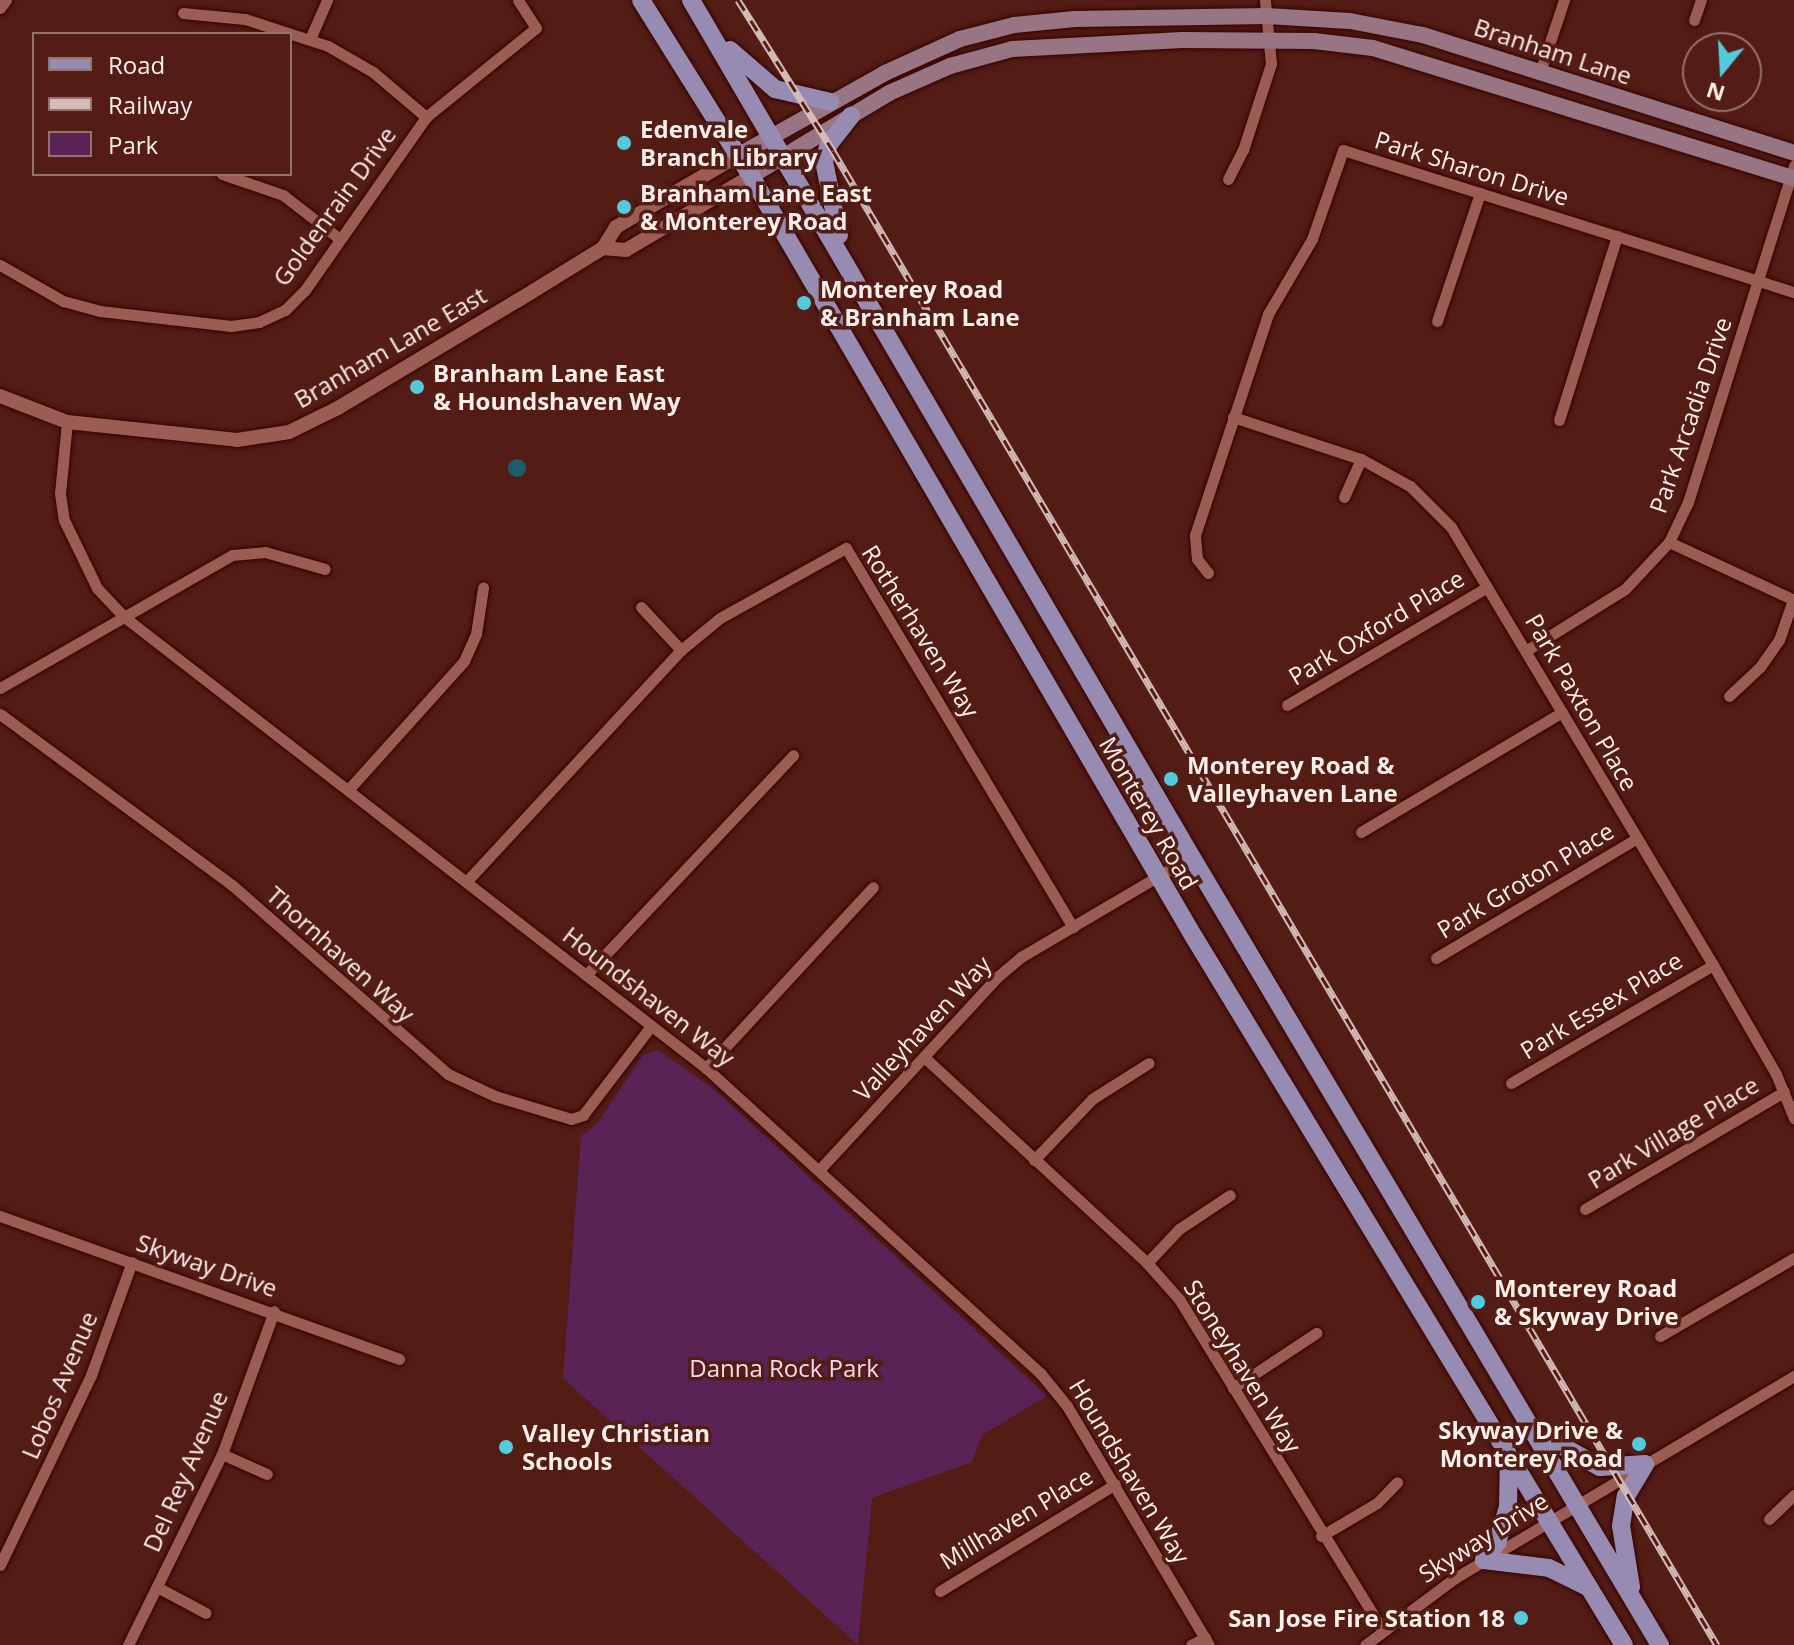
<!DOCTYPE html>
<html>
<head>
<meta charset="utf-8">
<style>
	body { margin:0 }
	#map { position:relative; width:1794px; height:1645px; overflow:hidden; background:#531d16; font-family:"Open Sans",sans-serif }
	div>[style] { position:absolute }
	.green>* { inset:0; background:#592356 }
	.water>* { inset:0; background:#1e5d67 }
	.round { border-radius:50% }
	.roads { filter:drop-shadow(0 0 2px #360201) drop-shadow(0 0 2px #360201) }
	.minor>* { height:11px; margin:-5.5px; padding:0 5.5px; transform-origin:5.5px; border-radius:5.5px; background:#9b5d53 }
	.tertiary>* { height:14px; margin:-7px; padding:0 7px; transform-origin:7px; border-radius:7px; background:#9b5d53 }
	.secondary>* { height:16px; margin:-8px; padding:0 8px; transform-origin:8px; border-radius:8px; background:#997482 }
	.primary>* { height:18px; margin:-9px; padding:0 9px; transform-origin:9px; border-radius:9px; background:#978bb1 }
	.rail>* { height:7px; margin-top:-3.5px; transform-origin:0; background:repeating-linear-gradient(90deg,#531d16 0 12px,#d4bbb7 0 24px); box-sizing:border-box; border-block:2px solid #d4bbb7 }
	.dots>* { width:22px; height:22px; translate:-50% -50%; box-sizing:border-box; border:4px solid #531d16; border-radius:50% }
	span { translate:-50% -50%; white-space:nowrap; text-align:center; line-height:1.15; -webkit-text-stroke:7px #531d16; paint-order:stroke }
	.street-label { font-size:24px; color:#feefec }
	.poi-label { font-size:24px; color:#feefec; font-weight:700 }
	.left { translate:0 -50%; text-align:left }
	.right { translate:-100% -50%; text-align:right }
	.park-label { font-size:24px; color:#f2daef }
	.legend { position:absolute; left:32px; top:32px; width:260px; height:144px; box-sizing:border-box; background:#531d16; border:2px solid #97716c; margin:0; padding:10px 14px; list-style:none; font-size:24px; color:#feefec }
	.legend li { display:flex; align-items:center; gap:16px; height:40px }
	.legend b { width:40px; border:2px solid #97716c }
	.north { position:absolute; left:1682px; top:32px; width:80px; height:80px; box-sizing:border-box; background:#531d16; border:2px solid #97716c; border-radius:50%; rotate:198deg; font-size:22px; font-weight:700; line-height:32px; text-align:center; color:#feefec }
	.north::after { content:''; display:block; margin:auto; width:28px; height:36px; background:#54cadd; clip-path:polygon(50% 0,100% 100%,50% 72%,0 100%) }
</style>
</head>
<body>
<div id="map">
	<div class="green">
		<div style="clip-path:polygon(658px 1050px,715px 1090px,1047px 1396px,982px 1435px,972px 1462px,872px 1498px,858px 1645px,563px 1378px,581px 1136px,597px 1124px,643px 1055px)"></div>
	</div>
	<div class="water">
		<div class="round" style="left:508px;top:459px;width:18px;height:18px"></div>
	</div>
	<div class="roads">
		<div class="minor">
			<div style="left:0;top:8px;width:10px;rotate:-53deg"></div>
			<div style="left:183px;top:13px;width:62px;rotate:5.5deg"></div>
			<div style="left:245px;top:19px;width:87px;rotate:18deg"></div>
			<div style="left:328px;top:46px;width:52px;rotate:30deg"></div>
			<div style="left:373px;top:72px;width:70px;rotate:40.3deg"></div>
			<div style="left:1694px;top:20px;width:21px;rotate:-71deg"></div>
			<div style="left:310px;top:39px;width:43px;rotate:-66.4deg"></div>
			<div style="left:1540px;top:72px;width:76px;rotate:-71.6deg"></div>
			<div style="left:222px;top:174px;width:65px;rotate:19deg"></div>
			<div style="left:283px;top:195px;width:72px;rotate:37.7deg"></div>
			<div style="left:1228px;top:179px;width:33px;rotate:-63deg"></div>
			<div style="left:1243px;top:150px;width:90px;rotate:-72deg"></div>
			<div style="left:1271px;top:64px;width:64px;rotate:-95.4deg"></div>
			<div style="left:0;top:265px;width:73px;rotate:29.7deg"></div>
			<div style="left:63px;top:301px;width:38px;rotate:15deg"></div>
			<div style="left:100px;top:311px;width:132px;rotate:6.5deg"></div>
			<div style="left:231px;top:326px;width:28px;rotate:-8deg"></div>
			<div style="left:259px;top:322px;width:29px;rotate:-25deg"></div>
			<div style="left:285px;top:310px;width:28px;rotate:-45deg"></div>
			<div style="left:305px;top:290px;width:211px;rotate:-55deg"></div>
			<div style="left:426px;top:117px;width:141px;rotate:-39deg"></div>
			<div style="left:536px;top:28px;width:33px;rotate:-123deg"></div>
			<div style="left:1437px;top:321px;width:135px;rotate:-71.4deg"></div>
			<div style="left:1233px;top:417px;width:135px;rotate:18.2deg"></div>
			<div style="left:1361px;top:459px;width:56px;rotate:28.9deg"></div>
			<div style="left:1410px;top:486px;width:58px;rotate:45deg"></div>
			<div style="left:1451px;top:527px;width:510px;rotate:59.11deg"></div>
			<div style="left:1713px;top:965px;width:126px;rotate:60deg"></div>
			<div style="left:1776px;top:1074px;width:48px;rotate:67.8deg"></div>
			<div style="left:1559px;top:420px;width:193px;rotate:-72.5deg"></div>
			<div style="left:67px;top:422px;width:71px;rotate:95.6deg"></div>
			<div style="left:60px;top:493px;width:27px;rotate:82deg"></div>
			<div style="left:64px;top:520px;width:76px;rotate:64.1deg"></div>
			<div style="left:97px;top:588px;width:38px;rotate:47deg"></div>
			<div style="left:123px;top:616px;width:738px;rotate:37.79deg"></div>
			<div style="left:706px;top:1068px;width:454px;rotate:42.4deg"></div>
			<div style="left:1041px;top:1374px;width:41px;rotate:50.9deg"></div>
			<div style="left:1067px;top:1406px;width:278px;rotate:59.3deg"></div>
			<div style="left:1344px;top:497px;width:42px;rotate:-65.9deg"></div>
			<div style="left:1669px;top:542px;width:138px;rotate:24.9deg"></div>
			<div style="left:1208px;top:573px;width:18px;rotate:-128deg"></div>
			<div style="left:1197px;top:559px;width:24px;rotate:-95deg"></div>
			<div style="left:1195px;top:535px;width:233px;rotate:-71.7deg"></div>
			<div style="left:1268px;top:314px;width:87px;rotate:-59.6deg"></div>
			<div style="left:1312px;top:239px;width:94px;rotate:-70.8deg"></div>
			<div style="left:1343px;top:150px;width:473px;rotate:17.5deg"></div>
			<div style="left:641px;top:607px;width:59px;rotate:47.1deg"></div>
			<div style="left:1527px;top:650px;width:115px;rotate:-31.9deg"></div>
			<div style="left:1625px;top:589px;width:64px;rotate:-46.9deg"></div>
			<div style="left:1669px;top:542px;width:44px;rotate:-64.6deg"></div>
			<div style="left:1688px;top:502px;width:353px;rotate:-72.5deg"></div>
			<div style="left:0;top:688px;width:267px;rotate:-29.8deg"></div>
			<div style="left:232px;top:555px;width:33px;rotate:-5deg"></div>
			<div style="left:265px;top:552px;width:62px;rotate:15.8deg"></div>
			<div style="left:1729px;top:696px;width:42px;rotate:-43.1deg"></div>
			<div style="left:1760px;top:667px;width:33px;rotate:-55deg"></div>
			<div style="left:1779px;top:640px;width:42px;rotate:-70.7deg"></div>
			<div style="left:1287px;top:705px;width:232px;rotate:-30.5deg"></div>
			<div style="left:0;top:714px;width:288px;rotate:36.4deg"></div>
			<div style="left:232px;top:885px;width:287px;rotate:41.2deg"></div>
			<div style="left:448px;top:1074px;width:52px;rotate:25.1deg"></div>
			<div style="left:495px;top:1096px;width:79px;rotate:16.8deg"></div>
			<div style="left:571px;top:1119px;width:13px;rotate:-18deg"></div>
			<div style="left:583px;top:1115px;width:112px;rotate:-52.6deg"></div>
			<div style="left:348px;top:790px;width:173px;rotate:-48deg"></div>
			<div style="left:464px;top:661px;width:30px;rotate:-66deg"></div>
			<div style="left:476px;top:634px;width:47px;rotate:-81.3deg"></div>
			<div style="left:1361px;top:832px;width:234px;rotate:-30.8deg"></div>
			<div style="left:466px;top:882px;width:316px;rotate:-47.2deg"></div>
			<div style="left:681px;top:650px;width:50px;rotate:-39.4deg"></div>
			<div style="left:720px;top:618px;width:144px;rotate:-29.1deg"></div>
			<div style="left:846px;top:548px;width:442px;rotate:59.1deg"></div>
			<div style="left:1436px;top:958px;width:233px;rotate:-30.8deg"></div>
			<div style="left:586px;top:975px;width:302px;rotate:-46.7deg"></div>
			<div style="left:924px;top:1057px;width:304px;rotate:42.7deg"></div>
			<div style="left:1147px;top:1263px;width:48px;rotate:48.4deg"></div>
			<div style="left:1179px;top:1299px;width:389px;rotate:58.4deg"></div>
			<div style="left:706px;top:1068px;width:246px;rotate:-47.3deg"></div>
			<div style="left:1511px;top:1083px;width:234px;rotate:-30.3deg"></div>
			<div style="left:1034px;top:1160px;width:84px;rotate:-46.4deg"></div>
			<div style="left:1092px;top:1099px;width:67px;rotate:-32.3deg"></div>
			<div style="left:820px;top:1169px;width:260px;rotate:-47.3deg"></div>
			<div style="left:996px;top:978px;width:33px;rotate:-40deg"></div>
			<div style="left:1021px;top:957px;width:197px;rotate:-30.5deg"></div>
			<div style="left:1585px;top:1209px;width:231px;rotate:-30.5deg"></div>
			<div style="left:0;top:1216px;width:424px;rotate:19.7deg"></div>
			<div style="left:1147px;top:1263px;width:47px;rotate:-46.7deg"></div>
			<div style="left:1179px;top:1229px;width:61px;rotate:-33.7deg"></div>
			<div style="left:1660px;top:1336px;width:155px;rotate:-30.2deg"></div>
			<div style="left:1233px;top:1388px;width:100px;rotate:-33.5deg"></div>
			<div style="left:222px;top:1454px;width:49px;rotate:24deg"></div>
			<div style="left:1769px;top:1519px;width:35px;rotate:-44deg"></div>
			<div style="left:1321px;top:1536px;width:65px;rotate:-30.5deg"></div>
			<div style="left:1377px;top:1503px;width:29px;rotate:-46deg"></div>
			<div style="left:0;top:1565px;width:211px;rotate:-64.4deg"></div>
			<div style="left:91px;top:1375px;width:120px;rotate:-70.1deg"></div>
			<div style="left:157px;top:1587px;width:55px;rotate:28deg"></div>
			<div style="left:940px;top:1591px;width:205px;rotate:-31.4deg"></div>
			<div style="left:128px;top:1645px;width:213px;rotate:-63.8deg"></div>
			<div style="left:222px;top:1454px;width:152px;rotate:-70deg"></div>
			<div style="left:1191px;top:1645px;width:16px;rotate:-27deg"></div>
			<div style="left:1365px;top:1645px;width:112px;rotate:-36.7deg"></div>
			<div style="left:1455px;top:1578px;width:395px;rotate:-30.8deg"></div>
		</div>
		<div class="tertiary">
			<div style="left:603px;top:248px;width:23px;rotate:5deg"></div>
			<div style="left:626px;top:250px;width:145px;rotate:-30.6deg"></div>
			<div style="left:0;top:396px;width:72px;rotate:21.2deg"></div>
			<div style="left:67px;top:422px;width:171px;rotate:6deg"></div>
			<div style="left:237px;top:440px;width:53px;rotate:-8.7deg"></div>
			<div style="left:289px;top:432px;width:55px;rotate:-26.1deg"></div>
			<div style="left:338px;top:408px;width:209px;rotate:-30.9deg"></div>
			<div style="left:517px;top:301px;width:101px;rotate:-31.6deg"></div>
			<div style="left:603px;top:248px;width:25px;rotate:-58deg"></div>
			<div style="left:616px;top:227px;width:143px;rotate:-30.3deg"></div>
		</div>
		<div class="secondary">
			<div style="left:739px;top:155px;width:167px;rotate:-29.3deg"></div>
			<div style="left:885px;top:73px;width:82px;rotate:-24.4deg"></div>
			<div style="left:960px;top:39px;width:56px;rotate:-14.5deg"></div>
			<div style="left:1014px;top:25px;width:61px;rotate:-5.6deg"></div>
			<div style="left:1075px;top:19px;width:192px;rotate:-0.9deg"></div>
			<div style="left:1267px;top:16px;width:83px;rotate:3.4deg"></div>
			<div style="left:1350px;top:21px;width:74px;rotate:10.9deg"></div>
			<div style="left:1423px;top:35px;width:389px;rotate:17.6deg"></div>
			<div style="left:751px;top:176px;width:161px;rotate:-31deg"></div>
			<div style="left:889px;top:93px;width:67px;rotate:-23.9deg"></div>
			<div style="left:950px;top:66px;width:64px;rotate:-15.3deg"></div>
			<div style="left:1012px;top:49px;width:170px;rotate:-3deg"></div>
			<div style="left:1182px;top:40px;width:132px;rotate:0.4deg"></div>
			<div style="left:1314px;top:41px;width:59px;rotate:6.8deg"></div>
			<div style="left:1373px;top:48px;width:441px;rotate:17.2deg"></div>
		</div>
		<div class="primary">
			<div style="left:641px;top:0;width:208px;rotate:58deg"></div>
			<div style="left:751px;top:176px;width:881px;rotate:59.8deg"></div>
			<div style="left:1194px;top:937px;width:828px;rotate:58.73deg"></div>
			<div style="left:691px;top:0;width:972px;rotate:59.71deg"></div>
			<div style="left:1181px;top:839px;width:938px;rotate:59.28deg"></div>
			<div style="left:730px;top:50px;width:60px;rotate:40.9deg"></div>
			<div style="left:775px;top:89px;width:57px;rotate:13.1deg"></div>
			<div style="left:839px;top:235px;width:76px;rotate:-101.5deg"></div>
			<div style="left:824px;top:161px;width:18px;rotate:-74deg"></div>
			<div style="left:829px;top:144px;width:36px;rotate:-52deg"></div>
			<div style="left:1544px;top:1436px;width:64px;rotate:29deg"></div>
			<div style="left:1600px;top:1467px;width:45px;rotate:-3.8deg"></div>
			<div style="left:1484px;top:1560px;width:21px;rotate:-53deg"></div>
			<div style="left:1497px;top:1543px;width:38px;rotate:-73deg"></div>
			<div style="left:1508px;top:1507px;width:50px;rotate:-88.9deg"></div>
			<div style="left:1484px;top:1560px;width:65px;rotate:7deg"></div>
			<div style="left:1549px;top:1568px;width:43px;rotate:26deg"></div>
			<div style="left:1631px;top:1587px;width:62px;rotate:-99.3deg"></div>
			<div style="left:1621px;top:1526px;width:30px;rotate:-81deg"></div>
			<div style="left:1626px;top:1496px;width:37px;rotate:-59deg"></div>
		</div>
	</div>
	<div class="rail">
		<div style="left:738px;top:0;width:178px;rotate:57.8deg"></div>
		<div style="left:833px;top:151px;width:1736px;rotate:59.39deg"></div>
	</div>
	<div class="dots">
		<div style="left:624px;top:143px;background:#54cadd"></div>
		<div style="left:624px;top:207px;background:#54cadd"></div>
		<div style="left:804px;top:303px;background:#54cadd"></div>
		<div style="left:417px;top:387px;background:#54cadd"></div>
		<div style="left:1171px;top:779px;background:#54cadd"></div>
		<div style="left:1478px;top:1302px;background:#54cadd"></div>
		<div style="left:1639px;top:1444px;background:#54cadd"></div>
		<div style="left:506px;top:1447px;background:#54cadd"></div>
		<div style="left:1521px;top:1618px;background:#54cadd"></div>
	</div>
	<div class="street-label">
		<span style="left:1553px;top:51px;rotate:18deg">Branham Lane</span>
		<span style="left:1472px;top:168px;rotate:17deg">Park Sharon Drive</span>
		<span style="left:334px;top:206px;rotate:-54deg">Goldenrain Drive</span>
		<span style="left:390px;top:347px;rotate:-30deg">Branham Lane East</span>
		<span style="left:1690px;top:415px;rotate:-71deg">Park Arcadia Drive</span>
		<span style="left:1376px;top:627px;rotate:-31deg">Park Oxford Place</span>
		<span style="left:921px;top:631px;rotate:58deg">Rotherhaven Way</span>
		<span style="left:1582px;top:702px;rotate:60deg">Park Paxton Place</span>
		<span style="left:1149px;top:813px;rotate:60deg">Monterey Road</span>
		<span style="left:1525px;top:880px;rotate:-31deg">Park Groton Place</span>
		<span style="left:341px;top:954px;rotate:42deg">Thornhaven Way</span>
		<span style="left:649px;top:996px;rotate:38deg">Houndshaven Way</span>
		<span style="left:1601px;top:1005px;rotate:-31deg">Park Essex Place</span>
		<span style="left:922px;top:1028px;rotate:-47deg">Valleyhaven Way</span>
		<span style="left:1673px;top:1132px;rotate:-31deg">Park Village Place</span>
		<span style="left:207px;top:1265px;rotate:19deg">Skyway Drive</span>
		<span style="left:1243px;top:1366px;rotate:58deg">Stoneyhaven Way</span>
		<span style="left:59px;top:1385px;rotate:-67deg">Lobos Avenue</span>
		<span style="left:185px;top:1471px;rotate:-66deg">Del Rey Avenue</span>
		<span style="left:1130px;top:1471px;rotate:59deg">Houndshaven Way</span>
		<span style="left:1016px;top:1518px;rotate:-31deg">Millhaven Place</span>
		<span style="left:1483px;top:1537px;rotate:-32deg">Skyway Drive</span>
	</div>
	<div class="poi-label">
		<span class="left" style="left:640px;top:143px">Edenvale<br>Branch Library</span>
		<span class="left" style="left:640px;top:207px">Branham Lane East<br>&amp; Monterey Road</span>
		<span class="left" style="left:820px;top:303px">Monterey Road<br>&amp; Branham Lane</span>
		<span class="left" style="left:433px;top:387px">Branham Lane East<br>&amp; Houndshaven Way</span>
		<span class="left" style="left:1187px;top:779px">Monterey Road &amp;<br>Valleyhaven Lane</span>
		<span class="left" style="left:1494px;top:1302px">Monterey Road<br>&amp; Skyway Drive</span>
		<span class="right" style="left:1623px;top:1444px">Skyway Drive &amp;<br>Monterey Road</span>
		<span class="left" style="left:522px;top:1447px">Valley Christian<br>Schools</span>
		<span class="right" style="left:1505px;top:1618px">San Jose Fire Station 18</span>
	</div>
	<div class="park-label">
		<span style="left:784px;top:1368px">Danna Rock Park</span>
	</div>
	<ul class="legend">
	<li><b style="height:10px;background:#978bb1"></b>Road</li>
	<li><b style="height:10px;background:#d4bbb7"></b>Railway</li>
	<li><b style="height:22px;background:#592356"></b>Park</li>
	</ul>
	<div class="north">N</div>
</div>
</body>
</html>
